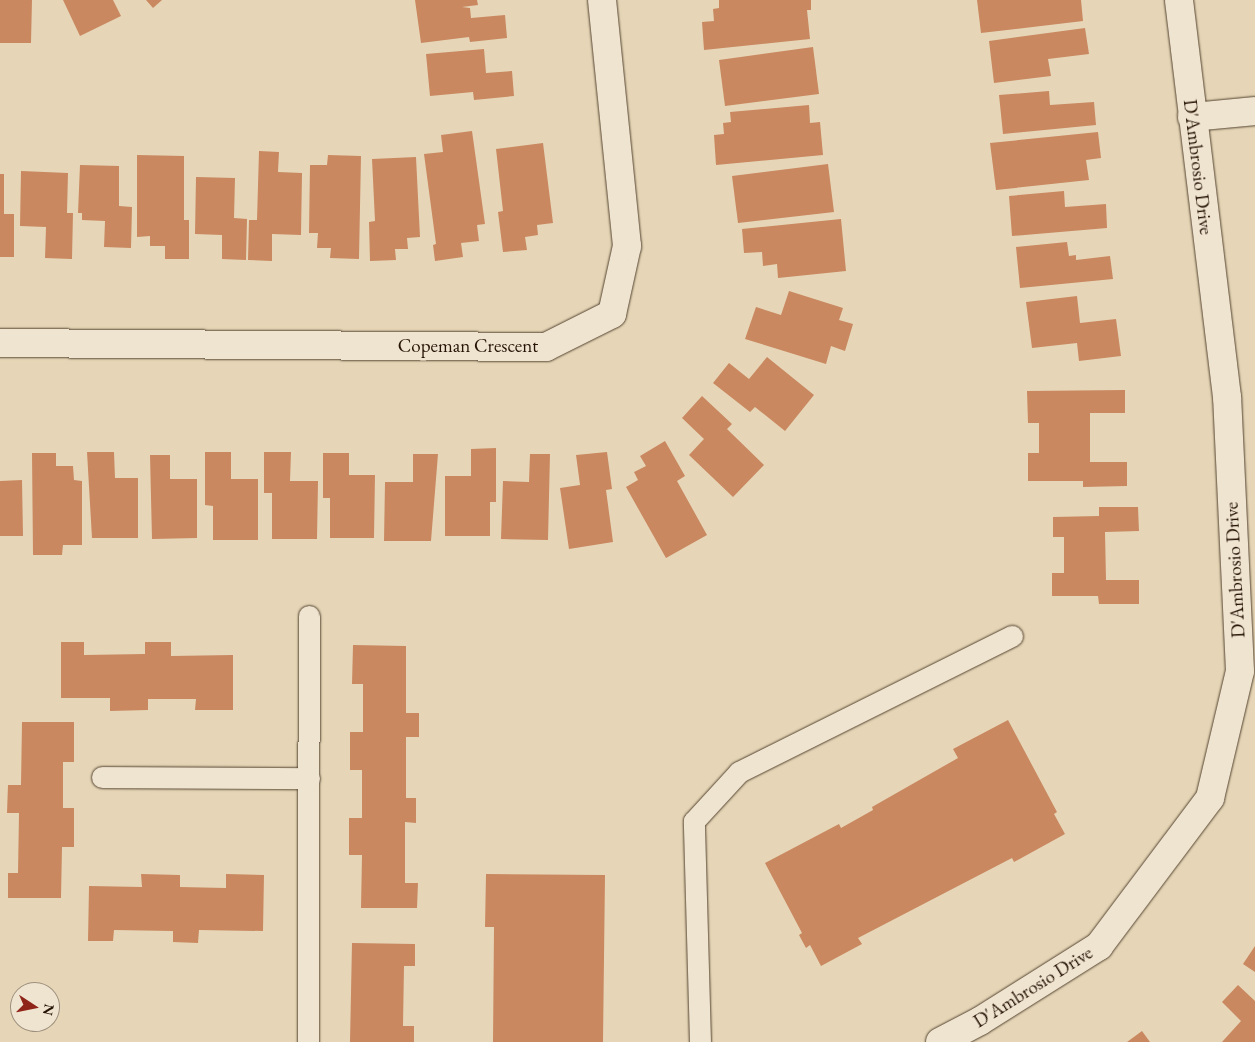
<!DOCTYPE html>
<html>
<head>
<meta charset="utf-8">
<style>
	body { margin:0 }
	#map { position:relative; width:1255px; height:1042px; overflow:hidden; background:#e6d6b7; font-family:"EB Garamond",serif }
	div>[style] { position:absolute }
	.building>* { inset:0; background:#c98860 }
	.roads { filter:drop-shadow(0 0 1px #554431) drop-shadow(0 0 1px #554431) }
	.lane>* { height:21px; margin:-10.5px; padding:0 10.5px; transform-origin:10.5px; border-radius:10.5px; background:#efe4d0 }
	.street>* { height:28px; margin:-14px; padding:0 14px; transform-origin:14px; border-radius:14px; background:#efe4d0 }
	span { translate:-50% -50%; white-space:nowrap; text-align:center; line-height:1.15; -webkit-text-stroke:5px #efe4d0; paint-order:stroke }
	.street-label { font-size:19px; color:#251304 }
	.north { position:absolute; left:10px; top:982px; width:50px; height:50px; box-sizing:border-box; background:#efe4d0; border:1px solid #9e907e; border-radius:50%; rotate:101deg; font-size:14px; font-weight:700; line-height:20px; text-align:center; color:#251304 }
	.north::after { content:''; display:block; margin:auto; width:18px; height:22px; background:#8f2418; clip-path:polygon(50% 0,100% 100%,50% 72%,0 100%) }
</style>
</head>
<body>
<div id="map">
	<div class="building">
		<div style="clip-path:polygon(0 0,32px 0,31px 43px,0 43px)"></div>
		<div style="clip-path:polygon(63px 0,113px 0,121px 16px,80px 36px)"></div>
		<div style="clip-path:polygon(146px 0,162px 0,153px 8px)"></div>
		<div style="clip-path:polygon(415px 0,477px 0,478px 5px,462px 7px,470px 8px,471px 18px,505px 15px,507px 38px,470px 42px,469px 37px,421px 43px)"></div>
		<div style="clip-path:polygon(719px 0,811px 0,811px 10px,807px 10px,810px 39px,704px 50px,702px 22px,714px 21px,713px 9px,719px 8px)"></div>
		<div style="clip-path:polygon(977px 0,1081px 0,1083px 21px,981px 33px)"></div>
		<div style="clip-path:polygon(1085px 28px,1089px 54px,1048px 59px,1051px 76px,994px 83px,989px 41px)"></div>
		<div style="clip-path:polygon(813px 47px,819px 94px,725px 106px,719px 60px)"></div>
		<div style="clip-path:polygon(484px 49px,486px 73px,512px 71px,514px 96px,474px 100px,473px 92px,430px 96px,426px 54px)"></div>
		<div style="clip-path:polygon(1049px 91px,1050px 105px,1094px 102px,1096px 125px,1003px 134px,999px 95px)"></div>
		<div style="clip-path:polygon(809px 105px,810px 123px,820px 122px,823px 155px,716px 165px,714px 135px,724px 134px,723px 123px,731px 122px,730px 112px)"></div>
		<div style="clip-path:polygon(472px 131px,485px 224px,477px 225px,479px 241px,461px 243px,463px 257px,435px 261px,433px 245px,436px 244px,424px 154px,443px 152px,441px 135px)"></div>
		<div style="clip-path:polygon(1098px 132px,1101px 158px,1086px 160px,1089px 180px,996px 190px,990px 143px)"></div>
		<div style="clip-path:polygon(543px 143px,553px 223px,537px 225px,538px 235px,525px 237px,527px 250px,503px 252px,498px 212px,503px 211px,496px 149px)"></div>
		<div style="clip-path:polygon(259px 151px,279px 152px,278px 172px,302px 173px,301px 235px,272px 234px,272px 261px,248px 260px,249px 220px,257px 220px)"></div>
		<div style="clip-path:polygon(137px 155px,184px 156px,184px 220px,189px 220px,189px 259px,165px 259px,165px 246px,150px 246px,150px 236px,137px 237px)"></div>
		<div style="clip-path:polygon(328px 155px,361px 156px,359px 259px,330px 258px,331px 248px,317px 248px,318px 233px,309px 233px,310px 165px,327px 165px)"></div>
		<div style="clip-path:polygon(416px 157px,420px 237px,407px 238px,408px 249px,395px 249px,396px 260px,370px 261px,369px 222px,375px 221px,372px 159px)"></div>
		<div style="clip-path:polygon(828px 164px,834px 212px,738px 223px,732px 176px)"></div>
		<div style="clip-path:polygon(80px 165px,119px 166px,119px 206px,132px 207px,131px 248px,104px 247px,105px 221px,82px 220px,82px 213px,78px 213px)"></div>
		<div style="clip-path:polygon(21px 171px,68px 173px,67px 213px,73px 213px,72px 259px,45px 258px,46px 227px,20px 226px)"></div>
		<div style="clip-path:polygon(0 174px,4px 174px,4px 214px,14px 214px,14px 257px,0 257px)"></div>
		<div style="clip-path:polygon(196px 177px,235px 178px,234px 218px,247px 219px,246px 260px,222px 259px,222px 235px,195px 234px)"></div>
		<div style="clip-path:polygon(1064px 191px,1065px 207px,1106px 204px,1107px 228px,1012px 236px,1009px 196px)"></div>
		<div style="clip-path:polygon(841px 219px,846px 271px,778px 278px,777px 264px,763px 266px,762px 252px,744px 253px,742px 229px)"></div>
		<div style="clip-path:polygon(1067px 242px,1069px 256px,1076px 255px,1076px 260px,1110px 256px,1113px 279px,1020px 288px,1016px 247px)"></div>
		<div style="clip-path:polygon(789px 291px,843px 308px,839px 320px,853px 324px,845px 351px,831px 346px,826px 364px,745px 339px,756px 307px,781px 315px)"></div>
		<div style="clip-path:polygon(1077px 296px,1080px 323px,1116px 319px,1121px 356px,1079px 361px,1077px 343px,1032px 348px,1026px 302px)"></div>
		<div style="clip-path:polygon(767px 357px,814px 395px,785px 431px,755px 407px,750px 412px,713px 383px,729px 363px,749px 379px)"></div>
		<div style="clip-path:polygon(1125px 390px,1125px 413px,1090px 413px,1090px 462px,1127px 462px,1127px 486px,1083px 487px,1083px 481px,1028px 481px,1028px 453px,1039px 453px,1039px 423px,1028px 423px,1027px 391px)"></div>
		<div style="clip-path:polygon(702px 396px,732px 424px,727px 429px,764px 465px,733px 497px,689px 455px,704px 439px,682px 418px)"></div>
		<div style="clip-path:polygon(665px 441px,685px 476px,677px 481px,707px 535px,666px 558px,626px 487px,638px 480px,634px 472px,646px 466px,640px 456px)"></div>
		<div style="clip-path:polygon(496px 448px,496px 502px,490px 502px,490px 536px,445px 536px,445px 476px,471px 476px,471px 449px)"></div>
		<div style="clip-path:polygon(87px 452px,114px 452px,115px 478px,138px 478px,138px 538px,92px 538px)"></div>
		<div style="clip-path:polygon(205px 452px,231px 452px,231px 479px,258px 479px,258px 540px,213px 540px,213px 506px,205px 505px)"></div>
		<div style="clip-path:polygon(264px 452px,291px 452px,290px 481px,318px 481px,317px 539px,272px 539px,272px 493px,264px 493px)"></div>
		<div style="clip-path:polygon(607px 452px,612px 489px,606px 490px,613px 542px,569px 549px,560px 488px,580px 485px,576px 455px)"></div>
		<div style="clip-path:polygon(32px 453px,56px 453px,56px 466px,73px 466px,74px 480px,82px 481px,82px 545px,63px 545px,62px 555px,33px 555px)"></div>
		<div style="clip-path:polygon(323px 453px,349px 453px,349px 475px,375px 475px,374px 538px,330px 538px,330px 498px,323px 498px)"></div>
		<div style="clip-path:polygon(413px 454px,438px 454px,431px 541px,384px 541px,385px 482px,413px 482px)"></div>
		<div style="clip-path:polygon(530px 454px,550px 454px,548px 540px,501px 539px,503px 481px,529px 482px)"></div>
		<div style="clip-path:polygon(150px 455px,170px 455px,170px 479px,197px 479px,197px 538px,152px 539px)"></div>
		<div style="clip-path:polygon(22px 480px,23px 536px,0 536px,0 481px)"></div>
		<div style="clip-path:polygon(1099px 507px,1138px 507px,1139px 531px,1105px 532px,1106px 580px,1139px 580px,1139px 604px,1099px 604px,1098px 596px,1052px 596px,1052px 573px,1064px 573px,1064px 537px,1053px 537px,1053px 517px,1099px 516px)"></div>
		<div style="clip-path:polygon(61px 642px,84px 642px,84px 655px,145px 654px,145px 642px,171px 642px,171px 656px,233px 655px,233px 710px,195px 710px,196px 699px,148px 699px,148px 710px,110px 711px,110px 698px,61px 698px)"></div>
		<div style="clip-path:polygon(353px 645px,406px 646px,406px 713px,419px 713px,419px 737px,406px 737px,406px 798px,416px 798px,416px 823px,405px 822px,405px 883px,418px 883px,417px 908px,361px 908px,362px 855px,349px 855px,349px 818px,362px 818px,362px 770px,350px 770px,350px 732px,363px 732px,363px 684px,352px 684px)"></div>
		<div style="clip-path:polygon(1008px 720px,1057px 812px,1054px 814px,1065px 834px,1014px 862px,1012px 858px,858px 938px,862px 944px,821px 966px,810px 945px,806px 948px,799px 935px,802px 933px,765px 863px,839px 824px,841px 828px,873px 810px,872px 807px,958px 758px,953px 749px)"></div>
		<div style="clip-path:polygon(22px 722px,74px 722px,74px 762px,63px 762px,63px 808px,74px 808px,74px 847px,62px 847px,61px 898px,8px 898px,8px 873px,18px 873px,19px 813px,7px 813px,8px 785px,21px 785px)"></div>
		<div style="clip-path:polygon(141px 874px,180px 875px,180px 887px,226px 888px,226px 874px,264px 875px,263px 931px,199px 930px,198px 943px,173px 942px,173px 931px,114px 930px,113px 941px,88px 941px,89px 886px,142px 887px)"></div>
		<div style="clip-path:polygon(486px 874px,605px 875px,603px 1042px,493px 1042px,494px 927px,485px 927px)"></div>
		<div style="clip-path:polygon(352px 943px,415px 944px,415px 966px,404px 966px,403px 1026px,414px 1026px,414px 1042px,350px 1042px)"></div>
		<div style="clip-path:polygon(1255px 946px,1255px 972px,1243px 964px)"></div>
		<div style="clip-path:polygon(1238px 985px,1255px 1001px,1255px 1042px,1222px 1042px,1241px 1021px,1222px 1002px)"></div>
		<div style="clip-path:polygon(1142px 1031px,1150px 1042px,1127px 1042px)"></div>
	</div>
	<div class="roads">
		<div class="lane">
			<div style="left:102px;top:777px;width:207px;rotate:0.3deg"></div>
			<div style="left:308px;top:1042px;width:426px;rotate:-89.9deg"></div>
			<div style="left:700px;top:1042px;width:221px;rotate:-91.6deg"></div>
			<div style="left:694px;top:821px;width:67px;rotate:-47.4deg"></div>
			<div style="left:739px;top:772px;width:305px;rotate:-26.5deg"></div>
		</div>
		<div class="street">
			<div style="left:1192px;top:117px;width:63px;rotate:-5.4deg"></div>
			<div style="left:0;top:343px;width:546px;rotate:0.42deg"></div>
			<div style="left:546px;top:347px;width:74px;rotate:-26.6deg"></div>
			<div style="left:612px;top:314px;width:70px;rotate:-77.6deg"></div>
			<div style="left:627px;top:246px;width:247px;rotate:-95.8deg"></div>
			<div style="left:940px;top:1042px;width:45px;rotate:-27.7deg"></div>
			<div style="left:980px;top:1021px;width:141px;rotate:-32.2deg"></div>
			<div style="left:1099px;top:946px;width:185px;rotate:-53.1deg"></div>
			<div style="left:1210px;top:798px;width:130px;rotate:-76.7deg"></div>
			<div style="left:1240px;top:671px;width:274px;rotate:-92.7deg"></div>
			<div style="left:1227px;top:397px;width:400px;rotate:-96.9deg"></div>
		</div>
	</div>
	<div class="street-label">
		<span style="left:1198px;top:167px;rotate:83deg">D'Ambrosio Drive</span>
		<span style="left:468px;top:346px">Copeman Crescent</span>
		<span style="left:1235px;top:570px;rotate:-93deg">D'Ambrosio Drive</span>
		<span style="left:1033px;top:987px;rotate:-32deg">D'Ambrosio Drive</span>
	</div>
	<div class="north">N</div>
</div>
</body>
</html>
